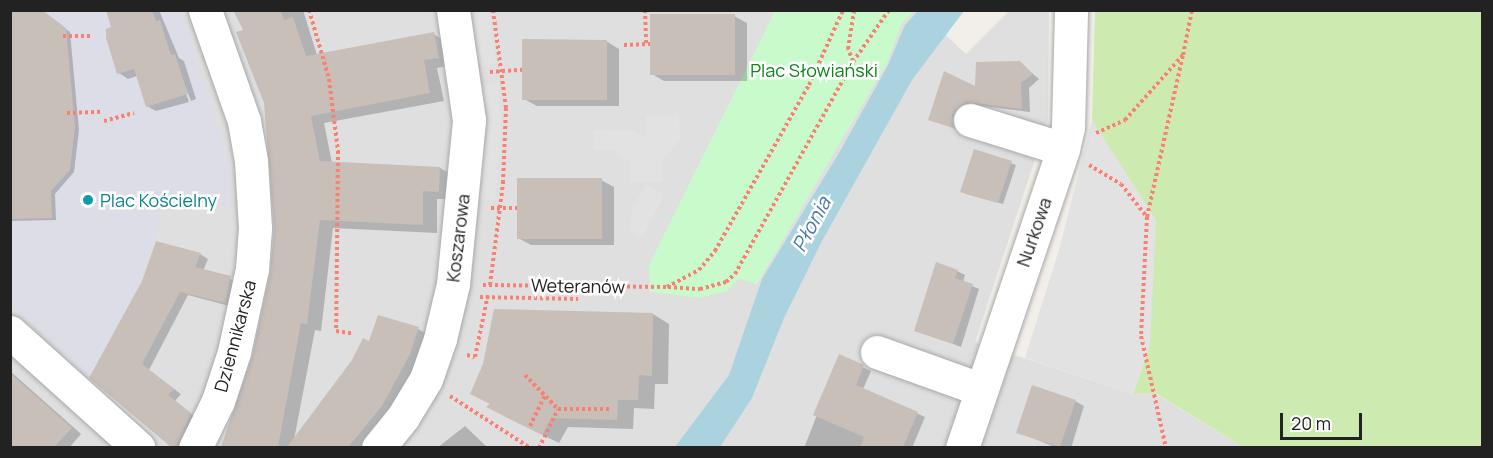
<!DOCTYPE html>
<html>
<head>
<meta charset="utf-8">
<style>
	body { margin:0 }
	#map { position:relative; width:1493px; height:458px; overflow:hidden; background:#f2efe9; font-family:Manrope,sans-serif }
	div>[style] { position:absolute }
	.residential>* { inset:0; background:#e0dfdf }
	.grass>* { inset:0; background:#cdebb0 }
	.park>* { inset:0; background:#c8facc }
	.parking>* { inset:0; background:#e2e2e2 }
	.plaza>* { inset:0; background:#dddde8 }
	.water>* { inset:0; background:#aad3df }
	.shadow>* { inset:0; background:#0003 }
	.building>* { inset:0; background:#c7bfb8 }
	.path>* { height:4px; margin-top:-2px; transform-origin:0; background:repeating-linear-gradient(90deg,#fa8072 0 3px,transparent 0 6px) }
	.roads { filter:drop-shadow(0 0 2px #a9a9a9) drop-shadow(0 0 2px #a9a9a9) }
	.minor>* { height:33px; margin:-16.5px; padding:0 16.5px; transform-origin:16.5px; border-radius:16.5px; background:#fff }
	.dots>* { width:16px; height:16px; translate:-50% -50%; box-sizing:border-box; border:3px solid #fff; border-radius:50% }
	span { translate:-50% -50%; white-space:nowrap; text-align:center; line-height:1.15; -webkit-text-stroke:5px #fff; paint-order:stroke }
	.park-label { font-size:18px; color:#0c8416 }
	.culture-label { font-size:18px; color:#0d838f }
	.left { translate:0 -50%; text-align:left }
	.street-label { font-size:18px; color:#222 }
	.water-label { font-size:20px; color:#4a7aab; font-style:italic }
	.frame { position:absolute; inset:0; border:12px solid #222; pointer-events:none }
	.scale { position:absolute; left:1280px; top:413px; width:82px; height:27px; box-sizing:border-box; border:3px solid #222; border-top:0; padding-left:8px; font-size:18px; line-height:21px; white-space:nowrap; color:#222; -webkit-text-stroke:4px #fff; paint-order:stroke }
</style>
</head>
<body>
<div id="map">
	<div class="residential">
		<div style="clip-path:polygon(919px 10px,966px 54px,1009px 11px,1049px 11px,1048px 120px,975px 342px,1133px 394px,1154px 393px,1243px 447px,11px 447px,10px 11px)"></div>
	</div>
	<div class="grass">
		<div style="clip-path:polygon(1095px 11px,1482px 11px,1482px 447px,1243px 447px,1155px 393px,1133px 394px,1150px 345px,1092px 120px)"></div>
	</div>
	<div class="park">
		<div style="clip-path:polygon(775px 11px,914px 11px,902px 23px,887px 63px,757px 284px,739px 279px,727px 291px,699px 298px,650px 292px,649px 265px)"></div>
	</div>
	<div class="parking">
		<div style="clip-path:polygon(467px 11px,487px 11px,496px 63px,476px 67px)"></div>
		<div style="clip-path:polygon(498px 83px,501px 125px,495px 200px,473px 199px,480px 85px)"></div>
		<div style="clip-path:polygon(679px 115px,680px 139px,662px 161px,662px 182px,630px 182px,630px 162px,619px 157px,614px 150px,594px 150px,593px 130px,634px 131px,646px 137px,646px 116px)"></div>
		<div style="clip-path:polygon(1092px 120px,1156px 220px,1150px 345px,1133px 394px,1025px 358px,1059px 250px)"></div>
		<div style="clip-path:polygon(646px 184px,664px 195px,642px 238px,630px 232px,632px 210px)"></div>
	</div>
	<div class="plaza">
		<div style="clip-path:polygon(10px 11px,182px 11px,231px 170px,233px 208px,168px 193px,142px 281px,88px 380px,11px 306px)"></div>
	</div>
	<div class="water">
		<div style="clip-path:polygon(918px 11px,964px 11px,912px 80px,822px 241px,784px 318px,752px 398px,720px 447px,675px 447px,729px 375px,762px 279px,839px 153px,888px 65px,905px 25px)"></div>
	</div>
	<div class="shadow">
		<div style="clip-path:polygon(41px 10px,70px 32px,79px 130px,74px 172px,55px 194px,56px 220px,10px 221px,10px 48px)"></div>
		<div style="clip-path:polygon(108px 10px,159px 10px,179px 58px,184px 61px,196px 99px,191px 101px,174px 57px,189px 102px,156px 111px,147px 106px,137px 76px,128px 79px,119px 73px)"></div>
		<div style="clip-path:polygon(235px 10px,303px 10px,317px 55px,433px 34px,447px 42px,452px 65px,437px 68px,444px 101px,324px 123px,332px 163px,440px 168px,454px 176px,452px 199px,437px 199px,437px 233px,333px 228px,321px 331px,315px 330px,294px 440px,370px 343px,418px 329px,432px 337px,368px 448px,221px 448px,250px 368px,272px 273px,275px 229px,265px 102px,245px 30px)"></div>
		<div style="clip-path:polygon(734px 16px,747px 23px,747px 81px,664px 81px,652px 74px)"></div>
		<div style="clip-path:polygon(606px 41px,619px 49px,619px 106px,537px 106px,524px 99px)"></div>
		<div style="clip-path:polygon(1020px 63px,1039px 79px,1029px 88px,1030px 112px,975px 105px,961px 131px,929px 119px)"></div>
		<div style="clip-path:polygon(975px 151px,1016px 165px,1003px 204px,966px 194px)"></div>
		<div style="clip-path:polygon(601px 180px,614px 187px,614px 245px,531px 245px,518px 238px)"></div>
		<div style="clip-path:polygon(200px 254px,208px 259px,203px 271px,239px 282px,233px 307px,188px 295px,149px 370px,181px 394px,175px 401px,198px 419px,186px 448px,175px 448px,91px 378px)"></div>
		<div style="clip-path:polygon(957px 271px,965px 275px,963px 282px,979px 289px,961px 347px,916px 330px)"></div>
		<div style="clip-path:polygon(653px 314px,669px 324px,668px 384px,655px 384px,654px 409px,634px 408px,633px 429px,568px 427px,559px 443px,504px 416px)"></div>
		<div style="clip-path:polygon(840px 356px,871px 371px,863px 389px,925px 417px,912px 448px,804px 448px)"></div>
		<div style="clip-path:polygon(10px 371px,81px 434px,69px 448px,15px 448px,10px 444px)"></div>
		<div style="clip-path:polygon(1075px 401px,1084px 406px,1071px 448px,1057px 448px,1018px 432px)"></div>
		<div style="clip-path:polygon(465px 426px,488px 448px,437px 448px)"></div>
	</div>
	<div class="building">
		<div style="clip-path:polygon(10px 10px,42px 10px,66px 28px,75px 127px,70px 170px,51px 191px,52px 218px,10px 219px)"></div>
		<div style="clip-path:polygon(106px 10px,152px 10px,156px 21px,160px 20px,171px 55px,175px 54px,188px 94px,146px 107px,134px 69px,117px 74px,106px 38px,106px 29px,111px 27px)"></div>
		<div style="clip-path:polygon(233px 10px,280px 10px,284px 20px,293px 17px,306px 56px,434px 32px,439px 58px,424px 60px,430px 93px,311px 116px,320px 161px,440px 167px,439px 192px,423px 191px,423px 225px,320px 220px,307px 324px,301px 323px,278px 447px,221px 447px,252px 356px,270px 273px,274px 229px,264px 103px,236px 32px,243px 30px)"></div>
		<div style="clip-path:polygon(650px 14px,735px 14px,735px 75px,650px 75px)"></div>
		<div style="clip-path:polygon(522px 39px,607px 40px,607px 100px,522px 100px)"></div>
		<div style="clip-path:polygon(1020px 61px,1033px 74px,1021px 83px,1022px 109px,966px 102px,952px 114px,954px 128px,928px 120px,944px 71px,975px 86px,976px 62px)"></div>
		<div style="clip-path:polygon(974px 149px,1012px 161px,998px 203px,960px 192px)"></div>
		<div style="clip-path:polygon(517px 178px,602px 178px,602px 239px,517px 239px)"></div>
		<div style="clip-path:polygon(156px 241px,201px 253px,195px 267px,231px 276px,225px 303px,180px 292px,142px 364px,174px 389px,168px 395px,191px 413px,177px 445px,171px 447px,89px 378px,142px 281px)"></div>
		<div style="clip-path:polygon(936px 262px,958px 270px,955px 278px,973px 284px,953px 344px,914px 331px)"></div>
		<div style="clip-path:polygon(494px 309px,653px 313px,652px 376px,639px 375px,638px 400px,618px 400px,617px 420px,551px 418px,542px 435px,486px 407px,490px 404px,470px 394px,483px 364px)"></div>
		<div style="clip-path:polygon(378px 315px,419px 327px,410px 354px,382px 406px,348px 447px,287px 447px,352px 360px,363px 338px,369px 341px)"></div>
		<div style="clip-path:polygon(839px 354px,864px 365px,856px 385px,918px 412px,903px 447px,860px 447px,864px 437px,813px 415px)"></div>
		<div style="clip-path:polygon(10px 373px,72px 428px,54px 447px,10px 447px)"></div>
		<div style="clip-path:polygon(1032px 385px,1076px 400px,1060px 447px,1016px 433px)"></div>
	</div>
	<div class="path">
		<div style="left:309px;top:10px;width:72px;rotate:73.8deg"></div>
		<div style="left:329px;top:79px;width:73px;rotate:82.9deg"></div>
		<div style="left:338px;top:151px;width:180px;rotate:90.6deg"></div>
		<div style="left:336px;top:331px;width:18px;rotate:9deg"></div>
		<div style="left:645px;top:10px;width:34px;rotate:88deg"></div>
		<div style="left:63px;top:36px;width:28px"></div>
		<div style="left:624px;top:45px;width:26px;rotate:-2deg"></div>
		<div style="left:853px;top:61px;width:13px;rotate:-113deg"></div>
		<div style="left:848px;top:49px;width:39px;rotate:-81deg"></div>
		<div style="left:490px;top:72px;width:32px;rotate:-4deg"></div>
		<div style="left:67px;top:113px;width:36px;rotate:-2deg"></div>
		<div style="left:104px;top:121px;width:31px;rotate:-15deg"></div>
		<div style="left:1096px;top:133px;width:32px;rotate:-24deg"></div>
		<div style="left:1125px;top:120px;width:87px;rotate:-48.3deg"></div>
		<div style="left:1183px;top:55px;width:46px;rotate:-78.7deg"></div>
		<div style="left:1089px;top:165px;width:37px;rotate:31deg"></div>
		<div style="left:1121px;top:184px;width:42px;rotate:51.8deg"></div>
		<div style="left:1147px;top:217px;width:119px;rotate:92.9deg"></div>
		<div style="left:1141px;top:336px;width:115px;rotate:77.4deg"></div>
		<div style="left:491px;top:208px;width:26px"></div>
		<div style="left:1147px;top:217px;width:166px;rotate:-77.5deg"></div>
		<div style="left:483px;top:285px;width:184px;rotate:0.6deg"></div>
		<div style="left:667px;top:287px;width:36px;rotate:-28deg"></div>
		<div style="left:699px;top:270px;width:25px;rotate:-50deg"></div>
		<div style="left:715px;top:251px;width:191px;rotate:-60.5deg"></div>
		<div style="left:809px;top:85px;width:82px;rotate:-65.6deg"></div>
		<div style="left:490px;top:285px;width:103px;rotate:-82.7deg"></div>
		<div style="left:503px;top:183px;width:75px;rotate:-87.7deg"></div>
		<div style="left:506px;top:108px;width:99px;rotate:-97.6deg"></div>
		<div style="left:668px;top:287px;width:32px;rotate:4deg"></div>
		<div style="left:700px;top:289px;width:27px;rotate:-15deg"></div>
		<div style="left:726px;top:282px;width:12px;rotate:-42deg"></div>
		<div style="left:735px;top:274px;width:243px;rotate:-60.9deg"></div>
		<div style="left:853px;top:62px;width:63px;rotate:-55.3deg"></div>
		<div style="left:480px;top:297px;width:98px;rotate:1.2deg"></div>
		<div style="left:467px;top:355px;width:8px;rotate:14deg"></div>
		<div style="left:475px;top:357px;width:63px;rotate:-78.2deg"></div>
		<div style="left:525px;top:375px;width:47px;rotate:45.9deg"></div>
		<div style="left:558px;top:409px;width:54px"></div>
		<div style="left:450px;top:396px;width:95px;rotate:33deg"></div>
		<div style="left:530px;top:426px;width:34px;rotate:-64deg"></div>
		<div style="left:539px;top:448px;width:43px;rotate:-64deg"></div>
	</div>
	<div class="roads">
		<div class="minor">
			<div style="left:970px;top:120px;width:97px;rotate:17.3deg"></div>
			<div style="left:10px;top:332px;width:173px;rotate:42deg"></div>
			<div style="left:877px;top:352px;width:109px;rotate:19.8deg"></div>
			<div style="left:195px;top:448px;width:52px;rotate:-63.9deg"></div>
			<div style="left:218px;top:401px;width:52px;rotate:-71.9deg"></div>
			<div style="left:234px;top:352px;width:85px;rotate:-77.8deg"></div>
			<div style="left:252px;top:269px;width:41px;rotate:-85.8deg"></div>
			<div style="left:255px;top:228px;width:67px;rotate:-93.4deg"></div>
			<div style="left:251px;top:161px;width:41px;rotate:-99.9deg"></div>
			<div style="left:244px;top:121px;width:118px;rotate:-109.4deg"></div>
			<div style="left:378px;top:448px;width:40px;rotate:-51deg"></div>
			<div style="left:403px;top:417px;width:44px;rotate:-58.8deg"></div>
			<div style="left:426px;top:379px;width:42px;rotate:-70.7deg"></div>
			<div style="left:440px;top:339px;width:57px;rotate:-76.7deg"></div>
			<div style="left:453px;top:284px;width:165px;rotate:-84.4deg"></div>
			<div style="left:469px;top:120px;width:111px;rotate:-98.3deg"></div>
			<div style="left:962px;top:448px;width:316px;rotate:-71.3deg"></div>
			<div style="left:1063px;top:149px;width:23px;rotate:-77deg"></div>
			<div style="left:1068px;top:127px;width:117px;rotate:-88.5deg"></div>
		</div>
	</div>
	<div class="dots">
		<div style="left:88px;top:200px;background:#0f9aa8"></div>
	</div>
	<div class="park-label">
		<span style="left:814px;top:70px">Plac Słowiański</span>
	</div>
	<div class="culture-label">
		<span class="left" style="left:100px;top:200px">Plac Kościelny</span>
	</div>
	<div class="street-label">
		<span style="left:1034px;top:232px;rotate:-71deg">Nurkowa</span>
		<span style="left:458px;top:238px;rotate:-83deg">Koszarowa</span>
		<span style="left:578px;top:286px;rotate:1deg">Weteranów</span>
		<span style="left:235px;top:336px;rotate:-75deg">Dziennikarska</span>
	</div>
	<div class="water-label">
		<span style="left:811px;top:224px;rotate:-62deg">Płonia</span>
	</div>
	<div class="frame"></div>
	<div class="scale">20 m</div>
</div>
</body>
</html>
